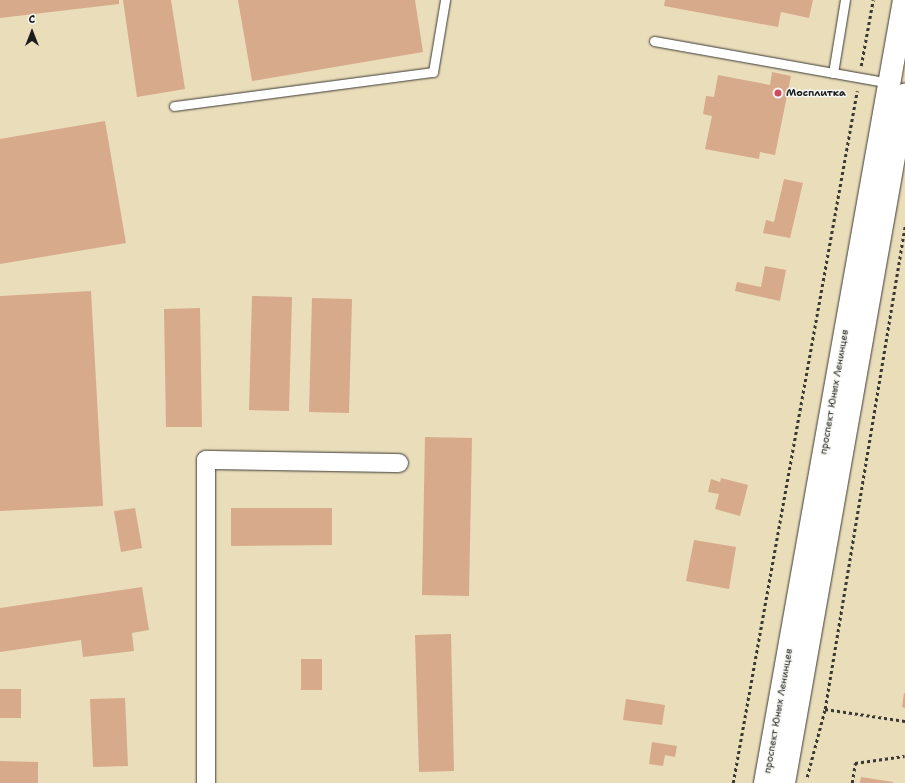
<!DOCTYPE html>
<html>
<head>
<meta charset="utf-8">
<style>
	body { margin:0 }
	#map { position:relative; width:905px; height:783px; overflow:hidden; background:#eaddba; font-family:"Shantell Sans",sans-serif }
	div>[style] { position:absolute }
	.building>* { inset:0; background:#d7aa8c }
	.path>* { height:2.5px; margin-top:-1.25px; transform-origin:0; background:repeating-linear-gradient(90deg,#3b3934 0 3px,transparent 0 6px) }
	.roads { filter:drop-shadow(0 0 1px #3b3934) drop-shadow(0 0 1px #3b3934) }
	.service>* { height:9px; margin:-4.5px; padding:0 4.5px; transform-origin:4.5px; border-radius:4.5px; background:#fff }
	.minor>* { height:18px; margin:-9px; padding:0 9px; transform-origin:9px; border-radius:9px; background:#fff }
	.primary>* { height:22px; margin:-11px; padding:0 11px; transform-origin:11px; border-radius:11px; background:#fff }
	.dots>* { width:11px; height:11px; translate:-50% -50%; box-sizing:border-box; border:2px solid #f6f6f2; border-radius:50% }
	span { translate:-50% -50%; white-space:nowrap; text-align:center; line-height:1.15; -webkit-text-stroke:3px #f6f6f2; paint-order:stroke }
	.poi-label { font-size:10px; color:#1c1c1c; font-weight:700 }
	.left { translate:0 -50%; text-align:left }
	.street-label { font-size:10px; color:#1c1c1c }
	.north { position:absolute; left:12px; top:12px; width:40px; height:40px; -webkit-text-stroke:3px #f6f6f2; paint-order:stroke; rotate:0deg; font-size:11px; font-weight:700; line-height:16px; text-align:center; color:#1c1c1c }
	.north::after { content:''; display:block; margin:auto; width:14px; height:18px; background:#1c1c1c; clip-path:polygon(50% 0,100% 100%,50% 72%,0 100%) }
</style>
</head>
<body>
<div id="map">
	<div class="building">
		<div style="clip-path:polygon(0 0,119px 0,119px 4px,0 18px)"></div>
		<div style="clip-path:polygon(123px 0,171px 0,185px 89px,137px 97px)"></div>
		<div style="clip-path:polygon(238px 0,415px 0,423px 52px,252px 81px)"></div>
		<div style="clip-path:polygon(665px 0,813px 0,809px 18px,781px 12px,778px 27px,664px 6px)"></div>
		<div style="clip-path:polygon(772px 72px,791px 76px,775px 155px,760px 152px,759px 159px,705px 149px,712px 116px,703px 114px,706px 96px,714px 97px,718px 75px,770px 85px)"></div>
		<div style="clip-path:polygon(105px 121px,126px 243px,0 264px,0 139px)"></div>
		<div style="clip-path:polygon(784px 179px,803px 183px,790px 238px,763px 233px,766px 220px,774px 222px)"></div>
		<div style="clip-path:polygon(765px 266px,786px 270px,780px 301px,735px 291px,737px 282px,761px 287px)"></div>
		<div style="clip-path:polygon(91px 291px,103px 506px,0 511px,0 296px)"></div>
		<div style="clip-path:polygon(252px 296px,292px 297px,289px 411px,249px 410px)"></div>
		<div style="clip-path:polygon(312px 298px,352px 299px,349px 413px,309px 412px)"></div>
		<div style="clip-path:polygon(200px 308px,202px 427px,166px 427px,164px 309px)"></div>
		<div style="clip-path:polygon(425px 437px,472px 438px,469px 596px,422px 595px)"></div>
		<div style="clip-path:polygon(721px 478px,748px 485px,740px 516px,715px 509px,719px 494px,708px 492px,711px 479px,720px 482px)"></div>
		<div style="clip-path:polygon(135px 508px,142px 548px,121px 552px,114px 511px)"></div>
		<div style="clip-path:polygon(231px 508px,332px 508px,332px 545px,231px 546px)"></div>
		<div style="clip-path:polygon(694px 540px,736px 547px,729px 589px,686px 581px)"></div>
		<div style="clip-path:polygon(142px 587px,149px 630px,132px 633px,134px 651px,83px 657px,81px 640px,0 652px,0 608px)"></div>
		<div style="clip-path:polygon(451px 634px,454px 771px,419px 772px,415px 635px)"></div>
		<div style="clip-path:polygon(301px 659px,322px 659px,322px 690px,301px 690px)"></div>
		<div style="clip-path:polygon(0 689px,21px 689px,21px 718px,0 718px)"></div>
		<div style="clip-path:polygon(904px 693px,905px 693px,905px 708px,902px 707px)"></div>
		<div style="clip-path:polygon(125px 698px,128px 766px,93px 767px,90px 699px)"></div>
		<div style="clip-path:polygon(626px 699px,665px 705px,662px 725px,623px 720px)"></div>
		<div style="clip-path:polygon(652px 742px,677px 746px,675px 757px,665px 755px,663px 766px,649px 764px)"></div>
		<div style="clip-path:polygon(0 761px,38px 762px,38px 783px,0 783px)"></div>
		<div style="clip-path:polygon(861px 777px,893px 782px,893px 783px,860px 783px)"></div>
	</div>
	<div class="path">
		<div style="left:861px;top:66px;width:67px;rotate:-79.7deg"></div>
		<div style="left:825px;top:709px;width:81px;rotate:8.5deg"></div>
		<div style="left:807px;top:777px;width:70px;rotate:-75.2deg"></div>
		<div style="left:825px;top:709px;width:491px;rotate:-80.6deg"></div>
		<div style="left:733px;top:783px;width:703px;rotate:-79.84deg"></div>
		<div style="left:852px;top:783px;width:20px;rotate:-81deg"></div>
		<div style="left:855px;top:763px;width:50px;rotate:-8deg"></div>
	</div>
	<div class="roads">
		<div class="service">
			<div style="left:654px;top:41px;width:239px;rotate:10.1deg"></div>
			<div style="left:833px;top:73px;width:74px;rotate:-80.7deg"></div>
			<div style="left:174px;top:106px;width:261px;rotate:-7.5deg"></div>
			<div style="left:433px;top:72px;width:73px;rotate:-80.5deg"></div>
		</div>
		<div class="minor">
			<div style="left:206px;top:783px;width:323px;rotate:-90deg"></div>
			<div style="left:206px;top:460px;width:193px;rotate:0.9deg"></div>
		</div>
		<div class="primary">
			<div style="left:765px;top:783px;width:795px;rotate:-79.93deg"></div>
			<div style="left:784px;top:783px;width:699px;rotate:-80.03deg"></div>
		</div>
	</div>
	<div class="dots">
		<div style="left:778px;top:93px;background:#d1495b"></div>
	</div>
	<div class="poi-label">
		<span class="left" style="left:786px;top:93px">Мосплитка</span>
	</div>
	<div class="street-label">
		<span style="left:834px;top:392px;rotate:-80deg">проспект Юных Ленинцев</span>
		<span style="left:778px;top:711px;rotate:-80deg">проспект Юных Ленинцев</span>
	</div>
	<div class="north">С</div>
</div>
</body>
</html>
